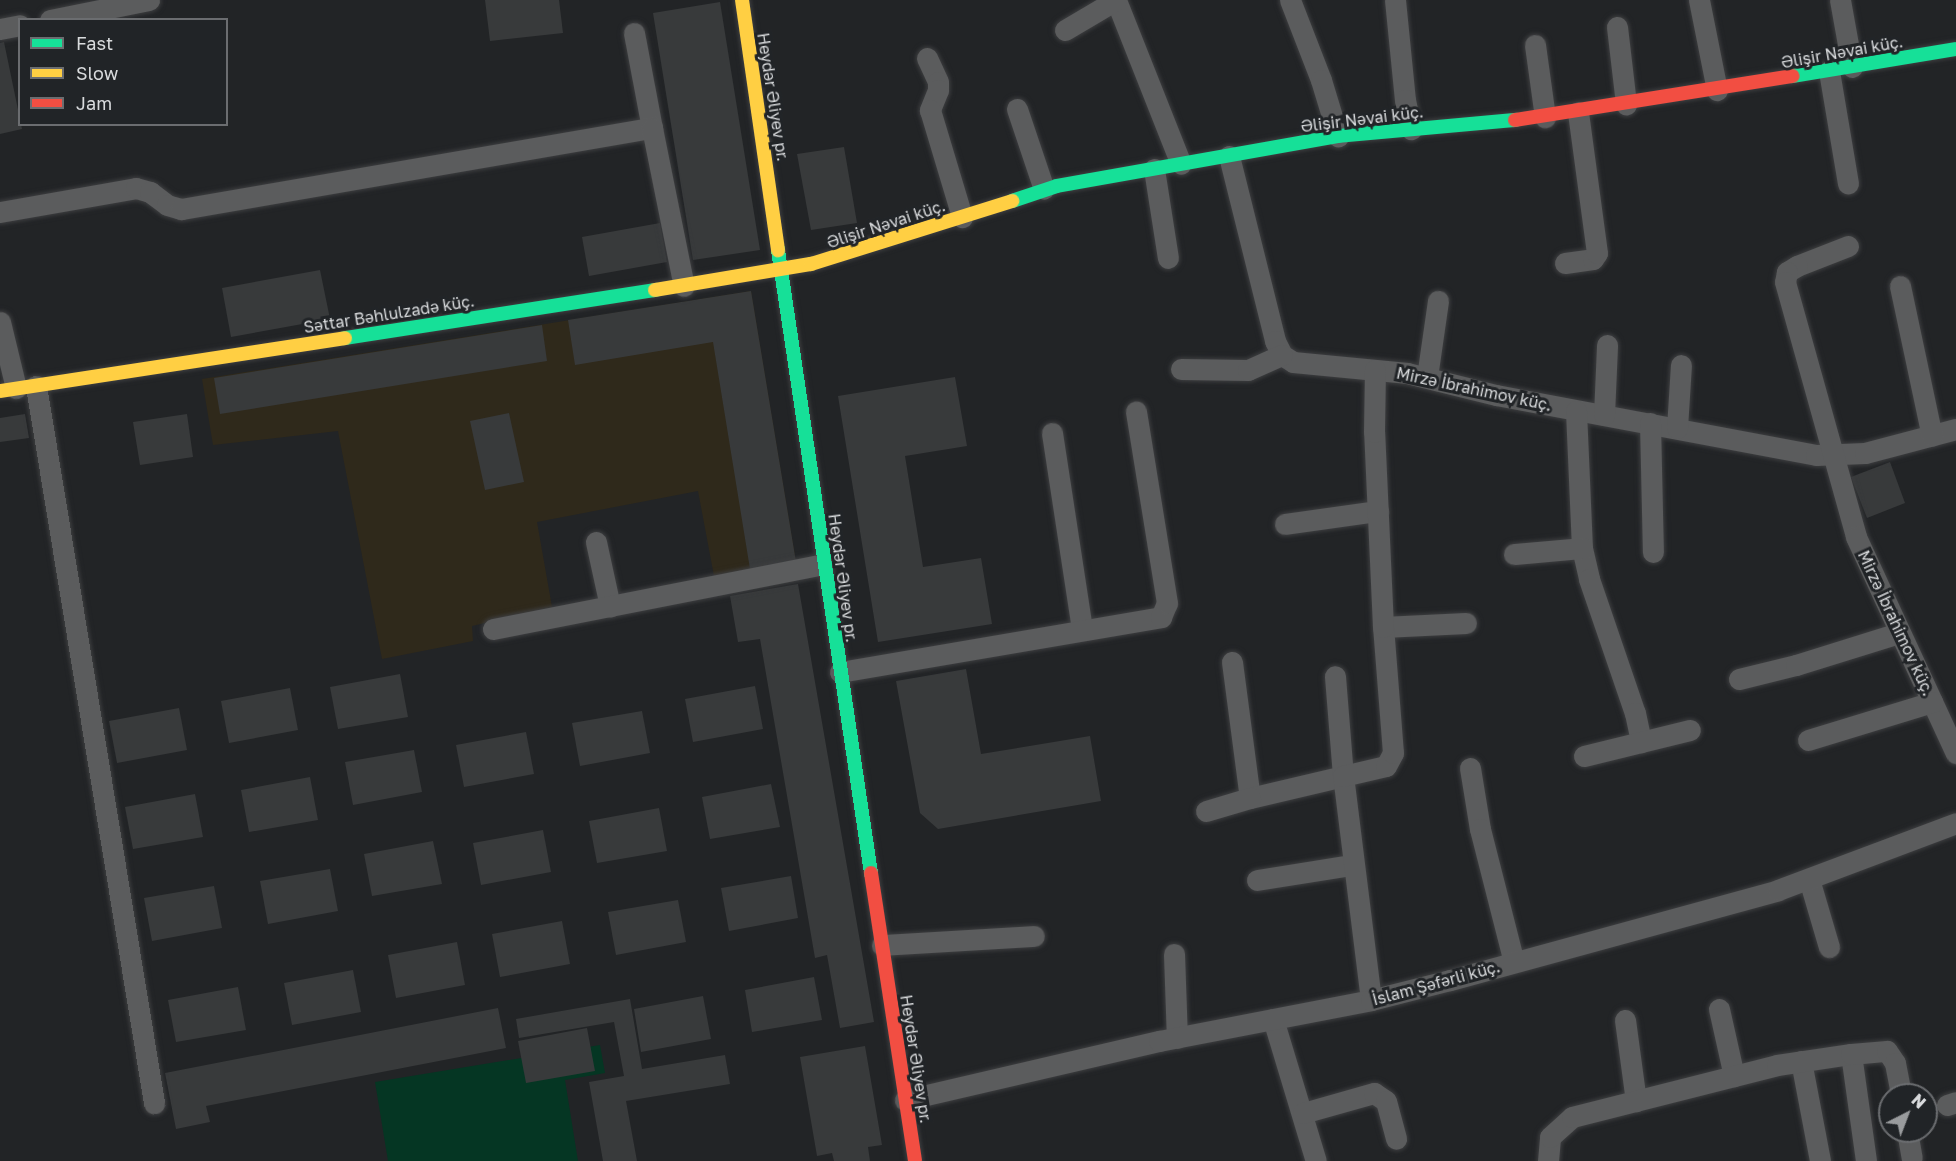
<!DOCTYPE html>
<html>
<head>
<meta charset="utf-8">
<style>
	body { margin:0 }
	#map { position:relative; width:1956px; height:1161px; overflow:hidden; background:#222426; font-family:"Golos Text",sans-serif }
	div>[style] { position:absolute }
	.industrial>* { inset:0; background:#2f291b }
	.green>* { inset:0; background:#053623 }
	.building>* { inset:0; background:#383a3b }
	.roads { filter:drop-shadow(0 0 2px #3d3e40) drop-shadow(0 0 2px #3d3e40) }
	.street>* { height:21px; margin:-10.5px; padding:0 10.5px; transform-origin:10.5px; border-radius:10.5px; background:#5b5c5d }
	.fast>* { height:14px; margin:-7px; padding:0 7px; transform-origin:7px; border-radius:7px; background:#16e098 }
	.slow>* { height:14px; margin:-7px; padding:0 7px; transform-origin:7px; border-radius:7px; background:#ffcf43 }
	.jam>* { height:14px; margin:-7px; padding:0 7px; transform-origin:7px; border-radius:7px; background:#f24e42 }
	span { translate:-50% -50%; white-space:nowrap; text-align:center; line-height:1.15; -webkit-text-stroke:6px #212427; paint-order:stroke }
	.street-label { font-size:16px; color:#d9dbdd }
	.legend { position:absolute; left:18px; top:18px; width:210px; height:108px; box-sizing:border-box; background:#212427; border:2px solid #6b6d70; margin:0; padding:8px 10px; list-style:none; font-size:18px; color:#d9dbdd }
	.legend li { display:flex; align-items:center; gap:12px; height:30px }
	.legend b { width:30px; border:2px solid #6b6d70 }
	.north { position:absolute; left:1878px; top:1083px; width:60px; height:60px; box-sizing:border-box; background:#212427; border:2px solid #6b6d70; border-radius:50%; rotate:42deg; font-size:16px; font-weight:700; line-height:24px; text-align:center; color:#d9dbdd }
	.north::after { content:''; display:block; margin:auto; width:21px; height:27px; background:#999b9d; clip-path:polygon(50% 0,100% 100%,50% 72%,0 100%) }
</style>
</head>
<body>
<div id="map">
	<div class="industrial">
		<div style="clip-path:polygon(751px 291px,796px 562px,714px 576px,698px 491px,537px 522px,552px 607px,472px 626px,473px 641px,382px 659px,338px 431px,213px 445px,202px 379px)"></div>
	</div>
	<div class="green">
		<div style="clip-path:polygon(600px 1045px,605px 1073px,565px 1080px,578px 1161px,388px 1161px,375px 1082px)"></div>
	</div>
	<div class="building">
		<div style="clip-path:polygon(485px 0,559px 0,563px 33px,490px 41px)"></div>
		<div style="clip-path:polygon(720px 2px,760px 250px,693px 260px,653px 13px)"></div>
		<div style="clip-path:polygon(4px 42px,22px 129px,0 134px,0 43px)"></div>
		<div style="clip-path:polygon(844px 147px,857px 223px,811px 230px,797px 154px)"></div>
		<div style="clip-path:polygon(660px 223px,667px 262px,589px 276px,582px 237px)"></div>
		<div style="clip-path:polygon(320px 270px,330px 319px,231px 337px,222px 288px)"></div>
		<div style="clip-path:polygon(751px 291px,796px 562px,750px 569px,713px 342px,575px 365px,568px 320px)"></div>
		<div style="clip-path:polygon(542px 325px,547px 361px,220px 414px,214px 378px)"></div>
		<div style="clip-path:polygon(955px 377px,967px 446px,905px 456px,923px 567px,981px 558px,992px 624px,878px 642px,838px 396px)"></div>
		<div style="clip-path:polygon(509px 413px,524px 482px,485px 490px,470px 421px)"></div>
		<div style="clip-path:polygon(25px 414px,29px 438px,0 442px,0 418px)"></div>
		<div style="clip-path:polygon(187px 414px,193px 457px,140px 465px,133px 422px)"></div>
		<div style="clip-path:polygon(1890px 462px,1905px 503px,1867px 518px,1851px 477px)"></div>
		<div style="clip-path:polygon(798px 584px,874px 1022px,840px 1028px,827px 955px,815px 958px,760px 639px,738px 642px,730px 596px)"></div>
		<div style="clip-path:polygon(966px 669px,981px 754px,1090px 736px,1101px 801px,938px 829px,920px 813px,896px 681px)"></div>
		<div style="clip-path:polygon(400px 674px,408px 717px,338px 729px,330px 687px)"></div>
		<div style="clip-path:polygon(755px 686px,763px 729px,693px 742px,685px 699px)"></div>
		<div style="clip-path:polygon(290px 688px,298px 730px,229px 743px,221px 701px)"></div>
		<div style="clip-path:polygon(179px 708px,187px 750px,117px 763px,109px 721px)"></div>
		<div style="clip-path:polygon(642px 711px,650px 753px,580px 766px,572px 723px)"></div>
		<div style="clip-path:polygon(526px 732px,534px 774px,464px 787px,456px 745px)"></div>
		<div style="clip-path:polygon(414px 750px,422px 792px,353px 805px,345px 762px)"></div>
		<div style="clip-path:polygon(310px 777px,318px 820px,249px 832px,241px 790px)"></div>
		<div style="clip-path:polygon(771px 784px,780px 827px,710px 839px,702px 797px)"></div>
		<div style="clip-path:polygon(195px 794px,203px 837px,133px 849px,125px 807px)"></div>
		<div style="clip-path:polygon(659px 808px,667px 851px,597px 863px,589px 821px)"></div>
		<div style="clip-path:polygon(543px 830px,551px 872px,481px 885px,473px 843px)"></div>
		<div style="clip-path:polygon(433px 841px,442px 884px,372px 896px,364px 854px)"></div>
		<div style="clip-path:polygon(330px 869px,338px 911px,268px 924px,260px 881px)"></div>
		<div style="clip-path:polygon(791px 876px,798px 918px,729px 931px,721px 888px)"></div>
		<div style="clip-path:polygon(214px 886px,222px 928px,152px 941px,144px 898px)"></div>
		<div style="clip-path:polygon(678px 900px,686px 942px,616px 955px,608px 912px)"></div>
		<div style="clip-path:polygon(562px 921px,570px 964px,500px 977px,492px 934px)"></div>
		<div style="clip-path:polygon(457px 942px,465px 985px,396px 998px,388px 955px)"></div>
		<div style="clip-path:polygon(353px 970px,361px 1012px,292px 1025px,284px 983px)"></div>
		<div style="clip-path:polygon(814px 977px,822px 1020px,752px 1032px,745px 990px)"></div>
		<div style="clip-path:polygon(238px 987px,246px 1030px,176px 1042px,168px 1000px)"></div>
		<div style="clip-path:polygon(703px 996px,711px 1039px,641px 1052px,634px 1009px)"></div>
		<div style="clip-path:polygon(630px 999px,642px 1069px,725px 1055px,730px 1084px,626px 1101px,637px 1161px,603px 1161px,589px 1082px,624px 1076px,614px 1022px,519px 1038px,516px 1019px)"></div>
		<div style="clip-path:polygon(498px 1008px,506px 1048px,206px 1106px,210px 1122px,176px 1129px,165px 1073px)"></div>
		<div style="clip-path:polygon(587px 1028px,595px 1071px,526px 1083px,518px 1041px)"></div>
		<div style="clip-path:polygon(865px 1046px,882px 1145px,868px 1147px,870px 1161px,834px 1161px,832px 1153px,817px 1156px,800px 1057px)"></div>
	</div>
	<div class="roads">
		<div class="street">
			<div style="left:1116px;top:0;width:176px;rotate:68.4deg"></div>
			<div style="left:1290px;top:0;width:86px;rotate:68.8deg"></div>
			<div style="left:1321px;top:80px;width:59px;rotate:73.1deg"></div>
			<div style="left:1395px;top:0;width:100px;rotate:84.3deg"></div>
			<div style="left:1405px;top:100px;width:30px;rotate:78deg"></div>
			<div style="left:1699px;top:0;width:92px;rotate:78.7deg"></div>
			<div style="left:1840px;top:0;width:68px;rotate:79.8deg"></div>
			<div style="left:50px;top:20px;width:101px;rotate:-11.4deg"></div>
			<div style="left:1617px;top:27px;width:78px;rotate:83.3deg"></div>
			<div style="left:0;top:29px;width:20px;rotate:-11deg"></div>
			<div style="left:1065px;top:30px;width:59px;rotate:-30.5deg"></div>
			<div style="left:634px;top:33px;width:97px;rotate:79.3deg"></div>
			<div style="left:1535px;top:45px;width:73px;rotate:82.1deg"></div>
			<div style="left:927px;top:58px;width:26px;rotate:65deg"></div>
			<div style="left:938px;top:82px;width:8px;rotate:90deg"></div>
			<div style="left:938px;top:90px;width:22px;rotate:112deg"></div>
			<div style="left:930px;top:110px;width:112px;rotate:73.3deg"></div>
			<div style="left:1829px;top:71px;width:114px;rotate:80.4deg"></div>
			<div style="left:1017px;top:109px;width:84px;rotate:71.4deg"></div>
			<div style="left:1229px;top:156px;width:191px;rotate:76deg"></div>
			<div style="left:1275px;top:341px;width:16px;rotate:63deg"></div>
			<div style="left:1282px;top:355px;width:13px;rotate:32deg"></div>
			<div style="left:1293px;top:362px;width:115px;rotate:5.5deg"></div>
			<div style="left:1407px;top:373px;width:92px;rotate:13.9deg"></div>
			<div style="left:1496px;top:395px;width:326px;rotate:10.6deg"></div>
			<div style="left:1816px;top:455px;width:49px;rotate:-2.3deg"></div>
			<div style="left:1865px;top:453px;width:94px;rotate:-14.8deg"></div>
			<div style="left:1154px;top:169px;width:90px;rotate:81.1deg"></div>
			<div style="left:0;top:212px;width:138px;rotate:-10deg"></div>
			<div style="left:136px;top:188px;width:15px;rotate:16deg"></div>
			<div style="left:150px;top:192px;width:21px;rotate:37deg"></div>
			<div style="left:167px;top:205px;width:15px;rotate:16deg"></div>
			<div style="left:181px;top:209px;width:478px;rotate:-9.8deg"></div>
			<div style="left:652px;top:128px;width:161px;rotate:78.6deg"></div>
			<div style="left:1848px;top:246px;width:55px;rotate:158.6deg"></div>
			<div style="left:1797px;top:266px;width:12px;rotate:149deg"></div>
			<div style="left:1787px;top:272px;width:10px;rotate:101deg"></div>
			<div style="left:1785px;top:282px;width:265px;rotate:74.4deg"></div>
			<div style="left:1856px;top:537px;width:238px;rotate:65.2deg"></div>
			<div style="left:1565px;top:263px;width:28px;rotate:-8deg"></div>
			<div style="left:1593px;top:259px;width:7px;rotate:-56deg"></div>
			<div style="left:1597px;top:253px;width:142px;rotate:-97.7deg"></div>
			<div style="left:1900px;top:286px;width:153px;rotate:78deg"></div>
			<div style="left:0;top:322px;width:68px;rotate:76.4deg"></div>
			<div style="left:1181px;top:369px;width:67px;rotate:0.9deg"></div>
			<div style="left:1248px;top:370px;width:37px;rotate:-24deg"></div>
			<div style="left:1427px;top:377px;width:77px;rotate:-81.8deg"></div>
			<div style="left:36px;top:386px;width:727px;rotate:80.65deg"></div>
			<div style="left:1576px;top:411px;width:137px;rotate:87.5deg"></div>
			<div style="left:1582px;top:548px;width:32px;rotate:77deg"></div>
			<div style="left:1589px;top:579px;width:142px;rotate:71.1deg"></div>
			<div style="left:1635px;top:713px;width:30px;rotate:78deg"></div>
			<div style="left:1604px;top:415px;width:70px;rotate:-87.5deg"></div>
			<div style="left:1650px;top:423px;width:129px;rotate:88.7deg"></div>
			<div style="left:1677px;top:428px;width:63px;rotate:-86.4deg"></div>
			<div style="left:1052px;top:433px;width:197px;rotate:81.3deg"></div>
			<div style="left:1285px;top:524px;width:94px;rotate:-8deg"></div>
			<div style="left:596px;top:542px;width:66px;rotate:77.7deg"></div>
			<div style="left:1514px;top:554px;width:68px;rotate:-5deg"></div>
			<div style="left:1383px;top:627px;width:83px;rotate:-2.8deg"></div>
			<div style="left:493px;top:629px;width:336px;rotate:-11.1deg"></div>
			<div style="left:1232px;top:662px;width:137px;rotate:82.5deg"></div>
			<div style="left:1250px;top:798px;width:96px;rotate:-13.3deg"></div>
			<div style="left:1343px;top:776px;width:100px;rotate:-94.6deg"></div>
			<div style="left:840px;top:672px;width:326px;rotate:-9.7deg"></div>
			<div style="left:1161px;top:617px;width:15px;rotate:-67deg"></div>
			<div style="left:1167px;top:603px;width:194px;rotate:-99.2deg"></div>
			<div style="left:1739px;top:679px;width:59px;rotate:-13.8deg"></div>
			<div style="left:1796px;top:665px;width:108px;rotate:-17.3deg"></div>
			<div style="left:1808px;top:740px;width:130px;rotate:-17deg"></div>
			<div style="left:1584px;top:756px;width:109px;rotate:-13.8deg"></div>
			<div style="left:1470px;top:768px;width:62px;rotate:80.7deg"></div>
			<div style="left:1480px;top:829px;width:137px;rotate:75.7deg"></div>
			<div style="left:1206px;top:811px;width:46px;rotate:-16.5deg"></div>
			<div style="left:1809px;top:879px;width:71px;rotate:73.6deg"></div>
			<div style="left:1257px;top:880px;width:96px;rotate:-9deg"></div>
			<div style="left:882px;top:945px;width:152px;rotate:-3.4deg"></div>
			<div style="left:1174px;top:954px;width:84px;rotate:88deg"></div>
			<div style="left:1371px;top:1000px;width:226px;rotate:-97.1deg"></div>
			<div style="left:1343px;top:776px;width:44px;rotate:-13.1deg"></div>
			<div style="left:1386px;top:766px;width:15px;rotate:-62deg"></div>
			<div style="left:1393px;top:753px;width:126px;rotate:-94.5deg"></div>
			<div style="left:1383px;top:627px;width:195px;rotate:-92.6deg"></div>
			<div style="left:1374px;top:432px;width:62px;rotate:-89.1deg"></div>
			<div style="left:1719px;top:1009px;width:69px;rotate:77.4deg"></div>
			<div style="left:1273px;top:1019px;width:148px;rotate:73.2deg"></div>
			<div style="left:1625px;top:1020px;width:82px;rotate:82.3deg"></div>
			<div style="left:1851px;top:1054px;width:108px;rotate:82deg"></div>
			<div style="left:1801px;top:1061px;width:102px;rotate:79.2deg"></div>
			<div style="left:905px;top:1100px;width:261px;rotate:-13.1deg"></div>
			<div style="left:1159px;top:1041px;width:216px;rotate:-10.9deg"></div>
			<div style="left:1371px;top:1000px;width:81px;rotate:-14.2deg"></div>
			<div style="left:1450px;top:980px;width:340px;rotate:-15.3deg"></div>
			<div style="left:1778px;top:890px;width:190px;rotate:-20.6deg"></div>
			<div style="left:1947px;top:1105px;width:9px;rotate:-18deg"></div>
			<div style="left:1303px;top:1113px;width:74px;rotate:-15.7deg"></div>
			<div style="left:1374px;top:1093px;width:14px;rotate:34deg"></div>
			<div style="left:1386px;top:1101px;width:39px;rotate:75deg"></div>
			<div style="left:1907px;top:1131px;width:27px;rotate:80deg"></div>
			<div style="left:1548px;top:1161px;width:24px;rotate:-85deg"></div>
			<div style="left:1550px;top:1137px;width:30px;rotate:-42deg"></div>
			<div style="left:1572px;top:1117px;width:211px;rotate:-14.2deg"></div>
			<div style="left:1777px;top:1065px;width:75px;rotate:-8.5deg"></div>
			<div style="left:1851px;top:1054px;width:36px;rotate:-5deg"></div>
			<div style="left:1887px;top:1051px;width:14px;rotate:56deg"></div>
			<div style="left:1895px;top:1063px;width:33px;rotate:79deg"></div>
		</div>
		<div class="fast">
			<div style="left:1793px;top:76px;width:165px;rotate:-9.4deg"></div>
			<div style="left:1012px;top:201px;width:47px;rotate:-18.4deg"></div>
			<div style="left:1057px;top:186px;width:285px;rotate:-10.1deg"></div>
			<div style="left:1338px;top:136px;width:178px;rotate:-5.2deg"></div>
			<div style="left:778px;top:250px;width:630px;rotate:81.51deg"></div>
			<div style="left:345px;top:338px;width:314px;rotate:-8.8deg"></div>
		</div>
		<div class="slow">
			<div style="left:742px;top:0;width:253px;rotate:81.8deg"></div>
			<div style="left:655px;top:290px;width:158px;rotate:-9.5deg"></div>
			<div style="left:811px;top:264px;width:211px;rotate:-17.4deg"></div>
			<div style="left:0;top:391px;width:349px;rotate:-8.7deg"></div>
		</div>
		<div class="jam">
			<div style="left:1515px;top:120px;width:281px;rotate:-9deg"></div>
			<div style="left:871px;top:873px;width:291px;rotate:81.3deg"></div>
		</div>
	</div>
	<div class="street-label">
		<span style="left:1842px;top:52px;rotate:-10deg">Əlişir Nəvai küç.</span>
		<span style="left:773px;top:97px;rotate:81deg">Heydər Əliyev pr.</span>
		<span style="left:1362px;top:119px;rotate:-7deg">Əlişir Nəvai küç.</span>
		<span style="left:886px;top:224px;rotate:-18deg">Əlişir Nəvai küç.</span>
		<span style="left:389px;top:314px;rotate:-9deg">Səttar Bəhlulzadə küç.</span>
		<span style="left:1474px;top:389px;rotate:12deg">Mirzə İbrahimov küç.</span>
		<span style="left:843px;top:578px;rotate:82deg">Heydər Əliyev pr.</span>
		<span style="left:1896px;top:623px;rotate:65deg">Mirzə İbrahimov küç.</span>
		<span style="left:1436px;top:983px;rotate:-15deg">İslam Şəfərli küç.</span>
		<span style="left:916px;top:1059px;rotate:81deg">Heydər Əliyev pr.</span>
	</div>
	<ul class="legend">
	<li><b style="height:8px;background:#16e098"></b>Fast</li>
	<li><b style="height:8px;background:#ffcf43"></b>Slow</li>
	<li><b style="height:8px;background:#f24e42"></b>Jam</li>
	</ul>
	<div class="north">N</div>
</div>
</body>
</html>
